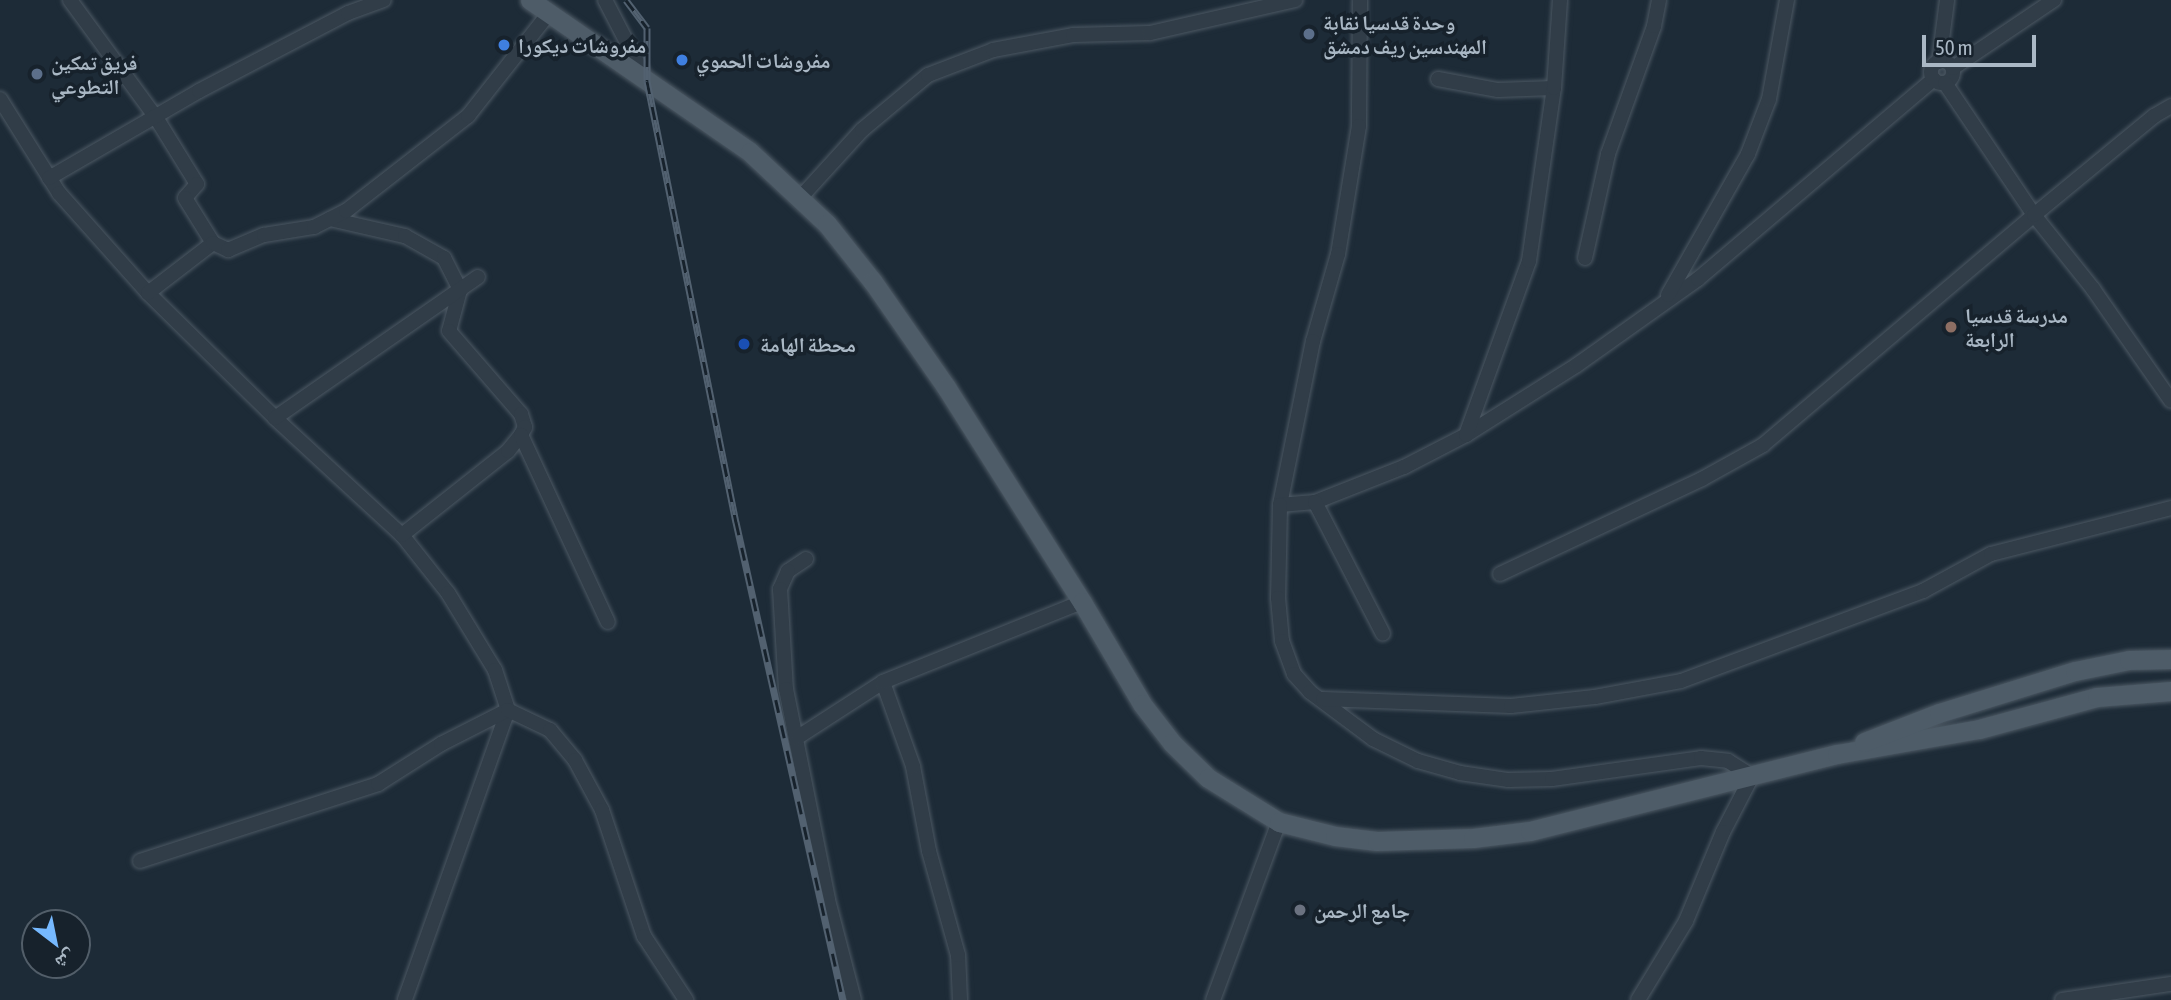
<!DOCTYPE html>
<html>
<head>
<meta charset="utf-8">
<style>
	body { margin:0 }
	#map { position:relative; width:2171px; height:1000px; overflow:hidden; background:#1d2b37; font-family:"Asap Condensed","Noto Naskh Arabic",sans-serif }
	div>[style] { position:absolute }
	.roads { filter:drop-shadow(0 0 2px #4c5863) drop-shadow(0 0 2px #4c5863) }
	.minor>* { height:14px; margin:-7px; padding:0 7px; transform-origin:7px; border-radius:7px; background:#313d48 }
	.minor>.ring { margin:-7px; padding:0; box-sizing:content-box; background:none; border:14px solid #313d48; border-radius:50% }
	.major>* { height:19px; margin:-9.5px; padding:0 9.5px; transform-origin:9.5px; border-radius:9.5px; background:#4e5c68 }
	.rail>* { height:7px; margin-top:-3.5px; transform-origin:0; background:repeating-linear-gradient(90deg,#17222c 0 13px,#526170 0 26px); box-sizing:border-box; border-block:2px solid #526170 }
	.dots>* { width:19px; height:19px; translate:-50% -50%; box-sizing:border-box; border:4px solid #17222c; border-radius:50% }
	span { translate:-50% -50%; white-space:nowrap; text-align:center; line-height:1.15; -webkit-text-stroke:7px #17222c; paint-order:stroke }
	.poi-label { font-size:21px; color:#aab8c5; font-weight:700 }
	.left { translate:0 -50%; text-align:left }
	.north { position:absolute; left:21px; top:909px; width:70px; height:70px; box-sizing:border-box; background:#17222c; border:2px solid #525e69; border-radius:50%; rotate:148deg; font-size:19px; font-weight:700; line-height:28px; text-align:center; color:#aab8c5 }
	.north::after { content:''; display:block; margin:auto; width:24px; height:32px; background:#76b9ff; clip-path:polygon(50% 0,100% 100%,50% 72%,0 100%) }
	.scale { position:absolute; left:1922px; top:35px; width:114px; height:32px; box-sizing:border-box; border:4px solid #aab8c5; border-top:0; padding-left:9px; font-size:21px; line-height:24px; white-space:nowrap; color:#aab8c5; -webkit-text-stroke:5px #17222c; paint-order:stroke }
</style>
</head>
<body>
<div id="map">
	<div class="roads">
		<div class="minor">
			<div style="left:70px;top:0;width:144px;rotate:53.8deg"></div>
			<div style="left:155px;top:116px;width:80px;rotate:58.3deg"></div>
			<div style="left:197px;top:184px;width:18px;rotate:131deg"></div>
			<div style="left:185px;top:198px;width:53px;rotate:58.1deg"></div>
			<div style="left:605px;top:0;width:89px;rotate:62.6deg"></div>
			<div style="left:1360px;top:0;width:126px;rotate:90.5deg"></div>
			<div style="left:1359px;top:126px;width:130px;rotate:99.3deg"></div>
			<div style="left:1338px;top:254px;width:91px;rotate:106deg"></div>
			<div style="left:1313px;top:341px;width:167px;rotate:101.4deg"></div>
			<div style="left:1280px;top:505px;width:35px;rotate:-5deg"></div>
			<div style="left:1315px;top:502px;width:96px;rotate:-21.5deg"></div>
			<div style="left:1404px;top:467px;width:70px;rotate:-27.3deg"></div>
			<div style="left:1466px;top:435px;width:131px;rotate:-32.2deg"></div>
			<div style="left:1577px;top:365px;width:148px;rotate:-35.4deg"></div>
			<div style="left:1698px;top:279px;width:309px;rotate:-40.3deg"></div>
			<div class="ring" style="left:1931px;top:61px;width:8px;height:8px"></div>
			<div style="left:1939px;top:62px;width:63px;rotate:-82.6deg"></div>
			<div style="left:1953px;top:68px;width:122px;rotate:-34deg"></div>
			<div style="left:1438px;top:79px;width:61px;rotate:10.4deg"></div>
			<div style="left:1498px;top:90px;width:56px;rotate:-2deg"></div>
			<div style="left:1945px;top:83px;width:159px;rotate:56deg"></div>
			<div style="left:2034px;top:215px;width:95px;rotate:51.4deg"></div>
			<div style="left:2093px;top:289px;width:136px;rotate:55.1deg"></div>
			<div style="left:0;top:99px;width:111px;rotate:57.9deg"></div>
			<div style="left:59px;top:193px;width:134px;rotate:48.3deg"></div>
			<div style="left:148px;top:293px;width:178px;rotate:44.5deg"></div>
			<div style="left:275px;top:418px;width:173px;rotate:42.7deg"></div>
			<div style="left:402px;top:535px;width:74px;rotate:51.6deg"></div>
			<div style="left:448px;top:593px;width:90px;rotate:58.6deg"></div>
			<div style="left:495px;top:670px;width:42px;rotate:72deg"></div>
			<div style="left:508px;top:710px;width:308px;rotate:109.6deg"></div>
			<div style="left:49px;top:178px;width:173px;rotate:-30.1deg"></div>
			<div style="left:199px;top:91px;width:168px;rotate:-27.6deg"></div>
			<div style="left:348px;top:13px;width:38px;rotate:-20deg"></div>
			<div style="left:801px;top:197px;width:91px;rotate:-47.7deg"></div>
			<div style="left:862px;top:130px;width:86px;rotate:-39.8deg"></div>
			<div style="left:928px;top:75px;width:70px;rotate:-21deg"></div>
			<div style="left:993px;top:50px;width:81px;rotate:-10.6deg"></div>
			<div style="left:1073px;top:35px;width:77px;rotate:-1.5deg"></div>
			<div style="left:1150px;top:33px;width:149px;rotate:-12.8deg"></div>
			<div style="left:330px;top:219px;width:77px;rotate:12.8deg"></div>
			<div style="left:405px;top:236px;width:45px;rotate:29.4deg"></div>
			<div style="left:444px;top:258px;width:36px;rotate:63deg"></div>
			<div style="left:460px;top:290px;width:42px;rotate:105deg"></div>
			<div style="left:449px;top:331px;width:110px;rotate:49.1deg"></div>
			<div style="left:521px;top:414px;width:14px;rotate:73deg"></div>
			<div style="left:525px;top:427px;width:9px;rotate:117deg"></div>
			<div style="left:1585px;top:258px;width:107px;rotate:-77.5deg"></div>
			<div style="left:1608px;top:154px;width:136px;rotate:-70.2deg"></div>
			<div style="left:1654px;top:26px;width:26px;rotate:-79deg"></div>
			<div style="left:148px;top:293px;width:82px;rotate:-37.6deg"></div>
			<div style="left:213px;top:243px;width:17px;rotate:25deg"></div>
			<div style="left:228px;top:250px;width:39px;rotate:-23deg"></div>
			<div style="left:264px;top:235px;width:51px;rotate:-9.1deg"></div>
			<div style="left:314px;top:227px;width:36px;rotate:-27deg"></div>
			<div style="left:346px;top:211px;width:155px;rotate:-37.9deg"></div>
			<div style="left:468px;top:116px;width:131px;rotate:-51.8deg"></div>
			<div style="left:1668px;top:295px;width:162px;rotate:-60.4deg"></div>
			<div style="left:1748px;top:154px;width:59px;rotate:-69.1deg"></div>
			<div style="left:1769px;top:99px;width:101px;rotate:-79.7deg"></div>
			<div style="left:275px;top:418px;width:247px;rotate:-34.8deg"></div>
			<div style="left:1466px;top:435px;width:185px;rotate:-70.1deg"></div>
			<div style="left:1529px;top:261px;width:175px;rotate:-81.8deg"></div>
			<div style="left:1554px;top:88px;width:88px;rotate:-86.1deg"></div>
			<div style="left:1315px;top:502px;width:148px;rotate:62.7deg"></div>
			<div style="left:1280px;top:505px;width:93px;rotate:91.2deg"></div>
			<div style="left:1278px;top:598px;width:43px;rotate:84.7deg"></div>
			<div style="left:1282px;top:641px;width:35px;rotate:70deg"></div>
			<div style="left:1294px;top:674px;width:24px;rotate:48deg"></div>
			<div style="left:1310px;top:692px;width:79px;rotate:36.7deg"></div>
			<div style="left:1373px;top:739px;width:50px;rotate:26.1deg"></div>
			<div style="left:1418px;top:761px;width:44px;rotate:15.9deg"></div>
			<div style="left:1460px;top:773px;width:49px;rotate:8.3deg"></div>
			<div style="left:1508px;top:780px;width:44px;rotate:-1.3deg"></div>
			<div style="left:1552px;top:779px;width:150px;rotate:-8deg"></div>
			<div style="left:1701px;top:758px;width:27px;rotate:6deg"></div>
			<div style="left:1728px;top:761px;width:28px;rotate:32deg"></div>
			<div style="left:1752px;top:776px;width:63px;rotate:117.4deg"></div>
			<div style="left:1723px;top:832px;width:96px;rotate:112.6deg"></div>
			<div style="left:1686px;top:921px;width:92px;rotate:121.3deg"></div>
			<div style="left:402px;top:535px;width:135px;rotate:-38.4deg"></div>
			<div style="left:508px;top:451px;width:21px;rotate:-51deg"></div>
			<div style="left:521px;top:435px;width:206px;rotate:65.1deg"></div>
			<div style="left:806px;top:559px;width:22px;rotate:146deg"></div>
			<div style="left:788px;top:571px;width:20px;rotate:114deg"></div>
			<div style="left:780px;top:589px;width:100px;rotate:86.6deg"></div>
			<div style="left:786px;top:689px;width:215px;rotate:78.7deg"></div>
			<div style="left:828px;top:900px;width:103px;rotate:75.4deg"></div>
			<div style="left:1500px;top:574px;width:223px;rotate:-25.2deg"></div>
			<div style="left:1702px;top:479px;width:70px;rotate:-29.1deg"></div>
			<div style="left:1763px;top:445px;width:355px;rotate:-40.3deg"></div>
			<div style="left:2034px;top:215px;width:156px;rotate:-39.5deg"></div>
			<div style="left:2154px;top:116px;width:20px;rotate:-30deg"></div>
			<div style="left:1323px;top:699px;width:188px;rotate:2.1deg"></div>
			<div style="left:1511px;top:706px;width:84px;rotate:-6.1deg"></div>
			<div style="left:1595px;top:697px;width:87px;rotate:-10.5deg"></div>
			<div style="left:1681px;top:681px;width:258px;rotate:-20.4deg"></div>
			<div style="left:1923px;top:591px;width:77px;rotate:-28.6deg"></div>
			<div style="left:1991px;top:554px;width:186px;rotate:-14.3deg"></div>
			<div style="left:798px;top:737px;width:101px;rotate:-32.9deg"></div>
			<div style="left:140px;top:861px;width:250px;rotate:-17.9deg"></div>
			<div style="left:378px;top:784px;width:75px;rotate:-32.4deg"></div>
			<div style="left:441px;top:744px;width:75px;rotate:-26.9deg"></div>
			<div style="left:508px;top:710px;width:47px;rotate:25.5deg"></div>
			<div style="left:550px;top:730px;width:39px;rotate:50deg"></div>
			<div style="left:575px;top:760px;width:57px;rotate:61.6deg"></div>
			<div style="left:602px;top:810px;width:133px;rotate:71.6deg"></div>
			<div style="left:644px;top:936px;width:77px;rotate:56.7deg"></div>
			<div style="left:960px;top:1000px;width:45px;rotate:-92.5deg"></div>
			<div style="left:958px;top:955px;width:108px;rotate:-105.6deg"></div>
			<div style="left:929px;top:851px;width:86px;rotate:-100.7deg"></div>
			<div style="left:913px;top:766px;width:89px;rotate:-109.7deg"></div>
			<div style="left:883px;top:682px;width:214px;rotate:-21.9deg"></div>
			<div style="left:1213px;top:1000px;width:190px;rotate:-69.7deg"></div>
			<div style="left:2062px;top:1000px;width:110px;rotate:-8.4deg"></div>
		</div>
		<div class="major">
			<div style="left:530px;top:0;width:267px;rotate:34.6deg"></div>
			<div style="left:750px;top:152px;width:105px;rotate:43.1deg"></div>
			<div style="left:827px;top:224px;width:74px;rotate:51.6deg"></div>
			<div style="left:873px;top:282px;width:128px;rotate:55.2deg"></div>
			<div style="left:946px;top:387px;width:254px;rotate:57.7deg"></div>
			<div style="left:1082px;top:602px;width:118px;rotate:59.5deg"></div>
			<div style="left:1142px;top:704px;width:49px;rotate:52.4deg"></div>
			<div style="left:1172px;top:743px;width:50px;rotate:44.2deg"></div>
			<div style="left:1208px;top:778px;width:84px;rotate:31.8deg"></div>
			<div style="left:1279px;top:822px;width:58px;rotate:14deg"></div>
			<div style="left:1335px;top:836px;width:42px;rotate:6.8deg"></div>
			<div style="left:1377px;top:841px;width:96px;rotate:-1.8deg"></div>
			<div style="left:1473px;top:838px;width:57px;rotate:-7deg"></div>
			<div style="left:1530px;top:831px;width:317px;rotate:-14.1deg"></div>
			<div style="left:1837px;top:754px;width:144px;rotate:-10deg"></div>
			<div style="left:1979px;top:729px;width:122px;rotate:-15.2deg"></div>
			<div style="left:2097px;top:697px;width:74px;rotate:-4.6deg"></div>
			<div style="left:1864px;top:742px;width:80px;rotate:-21.1deg"></div>
			<div style="left:1939px;top:713px;width:142px;rotate:-17.2deg"></div>
			<div style="left:2075px;top:671px;width:55px;rotate:-11.5deg"></div>
			<div style="left:2129px;top:660px;width:42px;rotate:-1.4deg"></div>
		</div>
	</div>
	<div class="rail">
		<div style="left:626px;top:0;width:35px;rotate:53deg"></div>
		<div style="left:647px;top:28px;width:53px;rotate:90deg"></div>
		<div style="left:647px;top:81px;width:450px;rotate:78.6deg"></div>
		<div style="left:736px;top:522px;width:490px;rotate:77.4deg"></div>
	</div>
	<div class="dots">
		<div style="left:1309px;top:34px;background:#5c6f8a"></div>
		<div style="left:504px;top:45px;background:#3f7fe0"></div>
		<div style="left:682px;top:60px;background:#3f7fe0"></div>
		<div style="left:37px;top:74px;background:#5c6f8a"></div>
		<div style="left:1951px;top:327px;background:#8d6e63"></div>
		<div style="left:744px;top:344px;background:#1a4fb4"></div>
		<div style="left:1300px;top:910px;background:#6b7280"></div>
	</div>
	<div class="poi-label">
		<span class="left" style="left:1323px;top:34px">وحدة قدسيا نقابة<br>المهندسين ريف دمشق</span>
		<span class="left" style="left:518px;top:45px">مفروشات ديكورا</span>
		<span class="left" style="left:696px;top:60px">مفروشات الحموي</span>
		<span class="left" style="left:51px;top:74px">فريق تمكين<br>التطوعي</span>
		<span class="left" style="left:1965px;top:327px">مدرسة قدسيا<br>الرابعة</span>
		<span class="left" style="left:760px;top:344px">محطة الهامة</span>
		<span class="left" style="left:1314px;top:910px">جامع الرحمن</span>
	</div>
	<div class="north">ش</div>
	<div class="scale">50 m</div>
</div>
</body>
</html>
